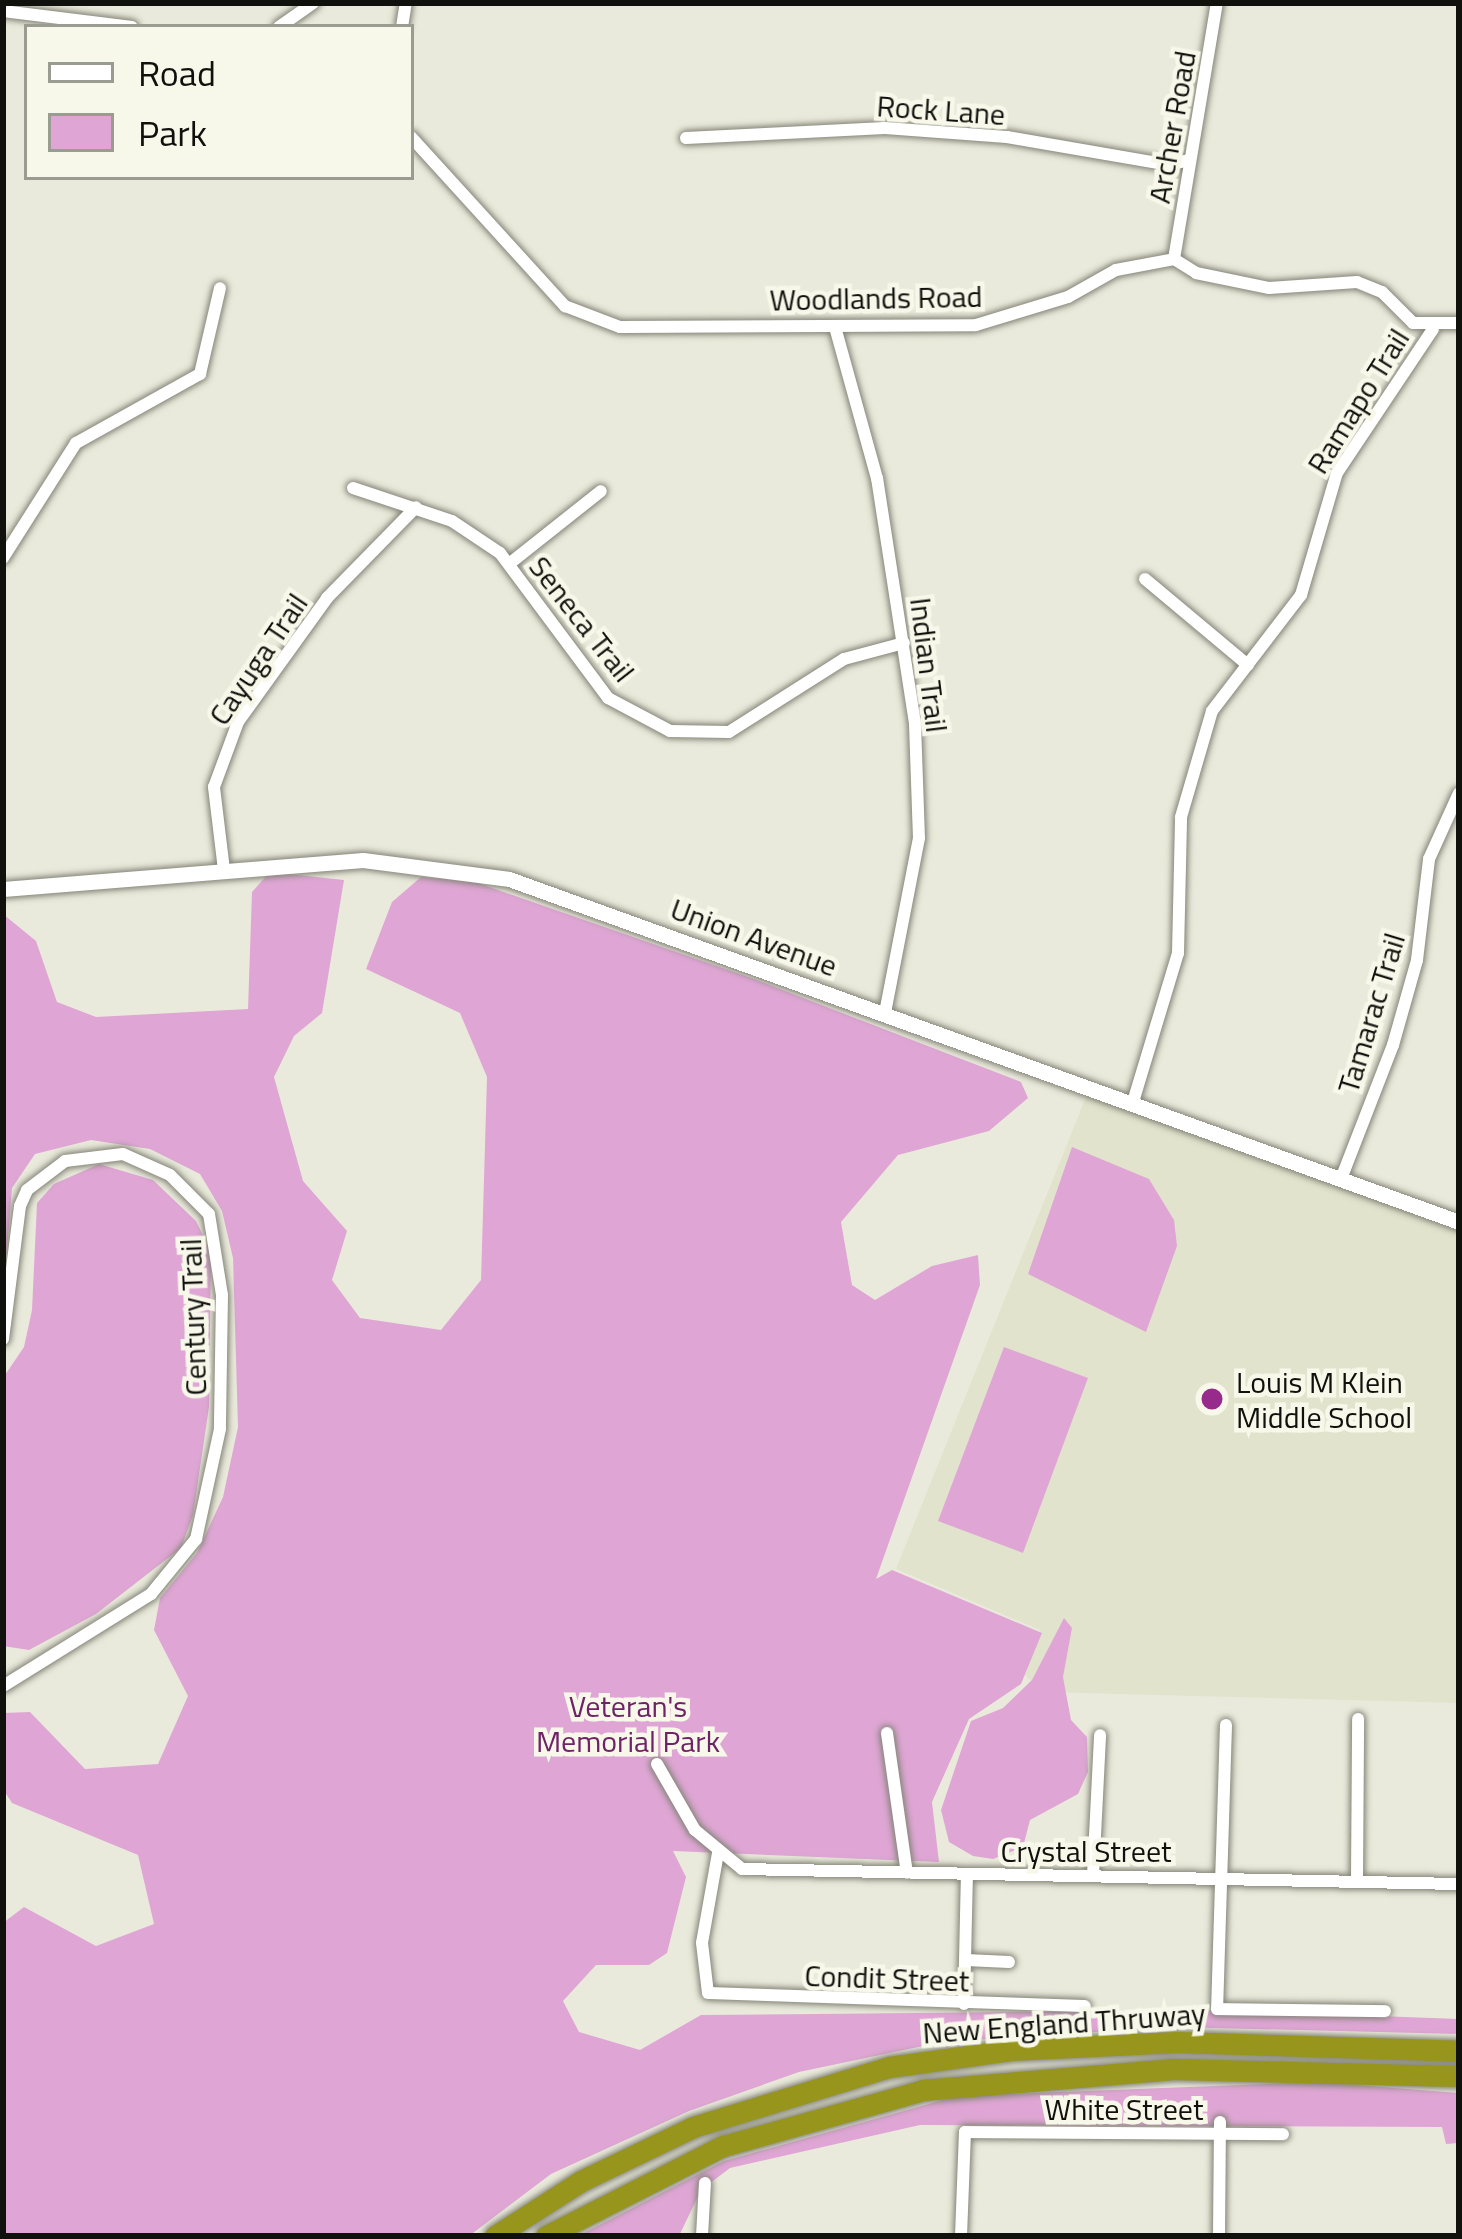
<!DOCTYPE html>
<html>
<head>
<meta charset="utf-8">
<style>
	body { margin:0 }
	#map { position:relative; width:1462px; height:2239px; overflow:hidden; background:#eaeadc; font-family:"Titillium Web",sans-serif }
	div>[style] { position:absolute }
	.built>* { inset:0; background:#e2e3cd }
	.green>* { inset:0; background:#dfa6d5 }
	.roads { filter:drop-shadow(0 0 3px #848478) drop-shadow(0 0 3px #848478) }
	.minor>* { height:12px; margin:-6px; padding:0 6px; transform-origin:6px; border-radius:6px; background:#fff }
	.tertiary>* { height:15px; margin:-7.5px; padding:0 7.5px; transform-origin:7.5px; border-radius:7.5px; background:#fff }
	.motorway>* { height:21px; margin:-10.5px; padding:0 10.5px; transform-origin:10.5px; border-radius:10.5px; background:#97951c }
	.dots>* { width:33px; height:33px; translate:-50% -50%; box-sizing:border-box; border:6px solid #f7f8ea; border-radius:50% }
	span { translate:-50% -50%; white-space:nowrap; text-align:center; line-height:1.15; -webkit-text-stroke:9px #f7f8ea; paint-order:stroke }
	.street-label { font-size:30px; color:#10110c }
	.poi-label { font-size:30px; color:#10110c }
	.left { translate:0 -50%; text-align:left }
	.park-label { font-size:30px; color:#6f2266 }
	.frame { position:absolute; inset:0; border:6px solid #10110c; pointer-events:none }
	.legend { position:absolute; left:24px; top:24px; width:390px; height:156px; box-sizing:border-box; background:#f7f8ea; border:3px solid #9b9c91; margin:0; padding:15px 21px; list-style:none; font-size:36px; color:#10110c }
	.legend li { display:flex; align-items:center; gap:24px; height:60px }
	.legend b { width:60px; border:3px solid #9b9c91 }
</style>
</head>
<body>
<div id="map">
	<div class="built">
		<div style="clip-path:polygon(1088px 1092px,1459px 1228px,1459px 1703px,1043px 1692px,1025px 1675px,1040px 1630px,896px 1569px)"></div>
	</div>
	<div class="green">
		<div style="clip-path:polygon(270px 872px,344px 880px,322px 1013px,294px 1036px,274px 1077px,303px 1181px,347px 1231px,332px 1280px,360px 1318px,441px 1330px,481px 1280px,487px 1077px,460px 1013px,366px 969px,392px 902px,421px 877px,475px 882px,754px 979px,1021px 1082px,1028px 1098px,989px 1131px,898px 1155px,841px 1222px,852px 1285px,875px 1300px,932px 1266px,978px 1255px,980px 1285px,876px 1579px,892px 1570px,1042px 1633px,1021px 1684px,969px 1719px,932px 1802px,939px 1862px,673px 1851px,686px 1877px,667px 1953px,649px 1965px,596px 1965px,563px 2001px,579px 2032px,640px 2050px,701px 2015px,1212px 2010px,1459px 2019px,1459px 2034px,1173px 2027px,942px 2042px,799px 2072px,689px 2111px,551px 2174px,469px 2236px,3px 2236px,3px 1923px,24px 1907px,96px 1946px,154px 1924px,138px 1855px,12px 1803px,3px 1789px,3px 1713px,30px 1712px,85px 1769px,158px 1764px,188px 1696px,154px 1630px,160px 1598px,197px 1553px,223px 1497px,238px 1427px,233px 1258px,222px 1211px,200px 1174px,150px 1149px,91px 1140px,35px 1154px,12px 1188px,3px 1298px,3px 914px,36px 941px,57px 1002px,96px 1017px,248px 1009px,252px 892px)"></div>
		<div style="clip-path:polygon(1072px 1147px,1149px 1179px,1174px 1220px,1177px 1246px,1146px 1332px,1028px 1274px)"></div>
		<div style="clip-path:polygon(99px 1164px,153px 1180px,196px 1221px,211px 1252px,209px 1407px,193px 1515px,181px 1548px,96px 1614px,29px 1650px,3px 1646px,3px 1378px,24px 1347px,32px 1310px,37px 1203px,54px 1184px)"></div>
		<div style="clip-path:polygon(1004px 1347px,1088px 1378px,1023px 1553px,938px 1521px)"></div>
		<div style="clip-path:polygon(1064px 1618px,1072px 1628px,1063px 1677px,1071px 1720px,1087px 1737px,1088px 1772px,1078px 1794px,1030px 1820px,1023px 1847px,993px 1859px,973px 1856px,949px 1842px,941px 1810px,971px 1721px,1003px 1708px,1032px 1680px)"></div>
		<div style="clip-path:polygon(1317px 2082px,1459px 2093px,1459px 2143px,1446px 2144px,1442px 2127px,920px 2125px,730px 2168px,701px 2190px,679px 2236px,578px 2236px,724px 2161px,957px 2096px)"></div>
	</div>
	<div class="roads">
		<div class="minor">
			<div style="left:3px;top:11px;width:130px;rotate:7.1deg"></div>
			<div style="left:279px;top:27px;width:42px;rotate:-35.2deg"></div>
			<div style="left:402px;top:27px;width:24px;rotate:-81deg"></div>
			<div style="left:411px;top:137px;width:229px;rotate:47.7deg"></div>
			<div style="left:565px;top:306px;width:59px;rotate:20.9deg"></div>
			<div style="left:620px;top:327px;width:356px;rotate:-0.3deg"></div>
			<div style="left:976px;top:325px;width:96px;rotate:-16.9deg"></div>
			<div style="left:1068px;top:297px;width:55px;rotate:-29.4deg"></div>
			<div style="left:1116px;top:270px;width:59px;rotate:-10.7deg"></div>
			<div style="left:1174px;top:259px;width:26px;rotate:32deg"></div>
			<div style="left:1196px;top:273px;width:75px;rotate:11.6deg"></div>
			<div style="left:1269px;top:288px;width:88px;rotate:-3.9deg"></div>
			<div style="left:1357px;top:282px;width:27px;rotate:22deg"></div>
			<div style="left:1382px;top:292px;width:44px;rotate:45deg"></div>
			<div style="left:1413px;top:323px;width:46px"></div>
			<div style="left:686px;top:138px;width:199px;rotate:-2.9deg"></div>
			<div style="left:885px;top:128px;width:122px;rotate:4.2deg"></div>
			<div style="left:1007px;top:137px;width:164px;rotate:9.8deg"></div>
			<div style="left:1169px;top:165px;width:21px;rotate:-14deg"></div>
			<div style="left:1174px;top:259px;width:260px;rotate:-80.5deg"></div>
			<div style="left:835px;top:327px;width:157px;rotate:74.5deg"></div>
			<div style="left:877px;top:478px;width:249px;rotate:81.2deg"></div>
			<div style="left:915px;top:724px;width:114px;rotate:88deg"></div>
			<div style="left:919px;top:838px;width:178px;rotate:101deg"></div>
			<div style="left:353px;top:488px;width:104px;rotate:18.4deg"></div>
			<div style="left:452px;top:521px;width:58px;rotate:33.7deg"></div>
			<div style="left:500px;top:553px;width:181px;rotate:53.3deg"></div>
			<div style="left:608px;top:698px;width:70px;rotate:28deg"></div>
			<div style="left:670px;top:731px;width:59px;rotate:1deg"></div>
			<div style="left:729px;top:732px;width:136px;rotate:-32.4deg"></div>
			<div style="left:844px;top:659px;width:62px;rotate:-14.9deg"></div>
			<div style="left:3px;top:558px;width:136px;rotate:-57.6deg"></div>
			<div style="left:76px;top:443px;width:142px;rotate:-29.1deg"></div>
			<div style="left:200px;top:374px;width:88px;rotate:-76.9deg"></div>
			<div style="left:509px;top:564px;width:117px;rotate:-38.4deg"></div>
			<div style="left:1145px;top:579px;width:134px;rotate:39.9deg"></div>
			<div style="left:224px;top:870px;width:84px;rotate:-96.9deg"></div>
			<div style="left:214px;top:787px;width:69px;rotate:-69.7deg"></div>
			<div style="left:238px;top:722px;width:153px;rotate:-54.3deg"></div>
			<div style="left:327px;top:598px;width:127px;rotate:-45.6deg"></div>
			<div style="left:1133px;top:1102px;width:156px;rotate:-73.2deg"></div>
			<div style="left:1178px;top:953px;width:136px;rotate:-88.7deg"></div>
			<div style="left:1181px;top:817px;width:110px;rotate:-73.7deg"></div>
			<div style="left:1212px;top:711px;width:146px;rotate:-52.5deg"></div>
			<div style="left:1301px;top:595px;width:127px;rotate:-73.6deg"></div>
			<div style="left:1337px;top:473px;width:173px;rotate:-56.3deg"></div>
			<div style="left:1341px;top:1179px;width:144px;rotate:-68.8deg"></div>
			<div style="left:1393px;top:1045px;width:88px;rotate:-74.2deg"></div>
			<div style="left:1417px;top:960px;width:102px;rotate:-83.2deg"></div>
			<div style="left:1429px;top:859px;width:72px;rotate:-65.6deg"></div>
			<div style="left:3px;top:1339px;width:134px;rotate:-82.7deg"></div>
			<div style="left:20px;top:1206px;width:17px;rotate:-66deg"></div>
			<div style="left:27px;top:1190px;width:48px;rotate:-37.3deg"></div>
			<div style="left:65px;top:1161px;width:58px;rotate:-6.9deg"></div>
			<div style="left:123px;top:1154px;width:51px;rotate:24.1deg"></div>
			<div style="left:170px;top:1175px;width:55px;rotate:45deg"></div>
			<div style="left:209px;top:1214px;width:82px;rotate:80.9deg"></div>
			<div style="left:222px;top:1295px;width:134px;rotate:90.9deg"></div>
			<div style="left:220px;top:1429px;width:113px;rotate:102.3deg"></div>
			<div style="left:196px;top:1539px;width:71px;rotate:129.3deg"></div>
			<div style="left:151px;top:1594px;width:174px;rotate:148.1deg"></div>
			<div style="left:1226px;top:1725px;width:284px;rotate:91.8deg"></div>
			<div style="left:1217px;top:2009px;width:168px;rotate:0.7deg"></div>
			<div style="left:887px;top:1733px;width:141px;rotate:81.9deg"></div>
			<div style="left:657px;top:1764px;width:76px;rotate:60.1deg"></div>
			<div style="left:695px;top:1830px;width:61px;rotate:39.7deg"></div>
			<div style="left:742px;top:1869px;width:717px;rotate:1.2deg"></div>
			<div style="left:718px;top:1853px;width:91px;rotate:100.1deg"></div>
			<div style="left:702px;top:1943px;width:50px;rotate:83.2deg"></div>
			<div style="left:708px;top:1993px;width:377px;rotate:2deg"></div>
			<div style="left:1093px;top:1875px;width:140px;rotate:-87.1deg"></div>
			<div style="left:1357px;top:1879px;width:160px;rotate:-89.6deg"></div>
			<div style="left:966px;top:1960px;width:43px;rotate:2.7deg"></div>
			<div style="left:964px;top:2004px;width:130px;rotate:-88.7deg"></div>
			<div style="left:702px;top:2236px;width:53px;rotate:-86.8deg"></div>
			<div style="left:961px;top:2236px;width:104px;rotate:-87.8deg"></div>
			<div style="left:965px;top:2132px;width:318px;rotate:0.4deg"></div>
			<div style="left:1219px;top:2236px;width:114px;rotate:-89.5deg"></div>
		</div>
		<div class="tertiary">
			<div style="left:3px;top:889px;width:361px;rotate:-4.6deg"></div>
			<div style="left:363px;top:860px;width:147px;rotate:7.4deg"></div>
			<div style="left:509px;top:879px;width:1010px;rotate:19.85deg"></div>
		</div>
		<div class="motorway">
			<div style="left:495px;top:2236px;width:102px;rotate:-32.6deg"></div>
			<div style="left:581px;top:2181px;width:124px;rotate:-25.7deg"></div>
			<div style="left:693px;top:2127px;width:205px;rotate:-17deg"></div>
			<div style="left:889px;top:2067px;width:123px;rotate:-7.9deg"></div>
			<div style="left:1011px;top:2050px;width:166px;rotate:-2.8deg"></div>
			<div style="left:1177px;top:2042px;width:282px;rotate:1.8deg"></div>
			<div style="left:546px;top:2236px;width:199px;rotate:-27deg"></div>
			<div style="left:723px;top:2146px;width:208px;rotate:-15.6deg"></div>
			<div style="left:923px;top:2090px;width:249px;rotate:-4.8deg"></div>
			<div style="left:1171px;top:2069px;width:288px;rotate:1.4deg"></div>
		</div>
	</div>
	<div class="dots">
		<div style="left:1212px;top:1399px;background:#972b8c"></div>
	</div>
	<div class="street-label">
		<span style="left:941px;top:110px;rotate:4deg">Rock Lane</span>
		<span style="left:1172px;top:127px;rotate:-80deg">Archer Road</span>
		<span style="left:876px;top:298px;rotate:-1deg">Woodlands Road</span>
		<span style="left:1358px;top:401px;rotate:-58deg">Ramapo Trail</span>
		<span style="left:582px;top:619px;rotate:52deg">Seneca Trail</span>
		<span style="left:258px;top:659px;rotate:-56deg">Cayuga Trail</span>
		<span style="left:929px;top:665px;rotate:83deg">Indian Trail</span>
		<span style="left:754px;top:937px;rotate:20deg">Union Avenue</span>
		<span style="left:1371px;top:1013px;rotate:-73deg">Tamarac Trail</span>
		<span style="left:193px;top:1317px;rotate:-92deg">Century Trail</span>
		<span style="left:1086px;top:1851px">Crystal Street</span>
		<span style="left:887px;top:1978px;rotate:2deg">Condit Street</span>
		<span style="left:1064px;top:2023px;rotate:-4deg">New England Thruway</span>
		<span style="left:1124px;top:2109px">White Street</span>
	</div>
	<div class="poi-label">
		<span class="left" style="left:1236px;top:1399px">Louis M Klein<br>Middle School</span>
	</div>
	<div class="park-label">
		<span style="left:628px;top:1723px">Veteran's<br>Memorial Park</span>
	</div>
	<div class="frame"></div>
	<ul class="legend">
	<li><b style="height:15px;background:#fff"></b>Road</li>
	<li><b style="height:33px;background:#dfa6d5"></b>Park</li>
	</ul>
</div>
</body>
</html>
